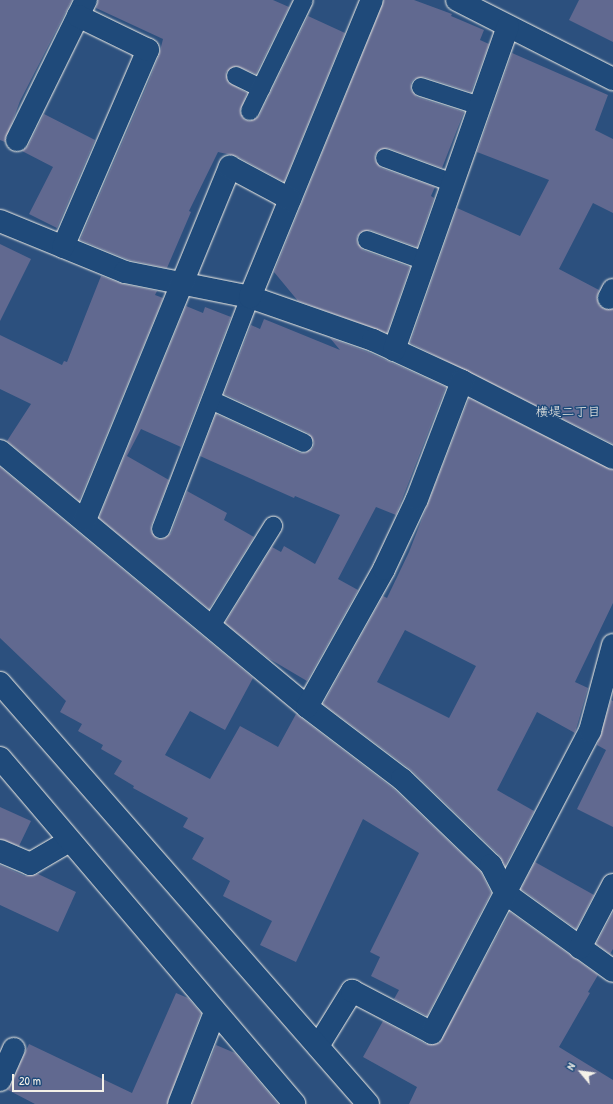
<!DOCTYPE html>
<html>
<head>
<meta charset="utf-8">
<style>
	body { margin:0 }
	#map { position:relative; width:613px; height:1104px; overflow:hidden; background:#2c507e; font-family:"Patrick Hand","Klee One",sans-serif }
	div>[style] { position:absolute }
	.building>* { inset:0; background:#616990 }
	.roads { filter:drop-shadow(0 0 1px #f4f1e8) drop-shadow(0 0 1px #f4f1e8) }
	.service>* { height:18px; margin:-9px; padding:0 9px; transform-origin:9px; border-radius:9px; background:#1f4a7a }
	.minor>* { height:22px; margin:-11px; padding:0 11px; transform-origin:11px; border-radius:11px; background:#1f4a7a }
	.tertiary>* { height:22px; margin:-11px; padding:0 11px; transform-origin:11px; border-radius:11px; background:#1f4a7a }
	span { translate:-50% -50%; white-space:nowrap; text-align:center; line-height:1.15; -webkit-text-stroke:3px #1f4a7a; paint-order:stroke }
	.neighbourhood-label { font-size:13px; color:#f4f1e8 }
	.north { position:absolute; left:561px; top:1052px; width:40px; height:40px; -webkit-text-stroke:3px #1f4a7a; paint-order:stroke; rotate:299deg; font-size:11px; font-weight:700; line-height:16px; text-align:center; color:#f4f1e8 }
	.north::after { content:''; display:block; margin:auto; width:14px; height:18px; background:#f4f1e8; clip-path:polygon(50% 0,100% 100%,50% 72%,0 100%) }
	.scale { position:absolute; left:12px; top:1074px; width:92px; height:18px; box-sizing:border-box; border:2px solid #f4f1e8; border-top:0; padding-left:5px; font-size:12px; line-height:14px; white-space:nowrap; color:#f4f1e8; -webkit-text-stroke:3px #1f4a7a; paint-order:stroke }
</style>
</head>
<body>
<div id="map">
	<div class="building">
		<div style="clip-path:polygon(0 0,72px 0,20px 101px,5px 142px,0 140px)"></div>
		<div style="clip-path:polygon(98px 0,273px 0,289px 7px,256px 74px,236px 66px,226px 72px,228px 82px,247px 93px,240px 112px,245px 120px,250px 121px,259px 116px,308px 16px,345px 33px,284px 182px,236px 156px,218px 152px,189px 211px,191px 212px,167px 268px,129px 260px,80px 240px,148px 83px,159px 55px,163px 39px,96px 8px)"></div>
		<div style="clip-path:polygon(384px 0,414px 0,452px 14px,451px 16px,484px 30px,480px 40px,489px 44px,471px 92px,424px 77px,414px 79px,411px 83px,411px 90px,417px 97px,464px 112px,442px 168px,388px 148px,379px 150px,375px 155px,375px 160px,381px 168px,435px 187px,431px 196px,434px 198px,417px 247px,370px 230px,361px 232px,357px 237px,357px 242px,363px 250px,410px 267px,387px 333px,298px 301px,274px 272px)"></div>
		<div style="clip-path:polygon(579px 0,613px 0,613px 42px,569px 20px)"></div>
		<div style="clip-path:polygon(512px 53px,608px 95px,595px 130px,613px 139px,613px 213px,593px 203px,559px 269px,599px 290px,597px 298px,599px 305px,604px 309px,613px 309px,613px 444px,410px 343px,457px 208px,520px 236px,549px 180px,477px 152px)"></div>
		<div style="clip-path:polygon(44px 114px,95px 140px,57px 228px,29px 214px,53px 167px,22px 151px,28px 146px)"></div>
		<div style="clip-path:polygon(0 244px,31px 259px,0 321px)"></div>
		<div style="clip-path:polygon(101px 276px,123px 284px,157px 291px,155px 295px,163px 298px,79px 501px,7px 441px,31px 404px,0 389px,0 335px,62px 365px,64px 361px,67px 362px)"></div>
		<div style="clip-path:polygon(186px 306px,203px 313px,205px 307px,231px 317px,181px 447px,141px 429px,127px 456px,169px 480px,151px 526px,151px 531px,157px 539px,163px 539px,171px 533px,187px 491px,227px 513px,224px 520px,254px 537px,209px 609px,99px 518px)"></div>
		<div style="clip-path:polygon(264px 319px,340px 350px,330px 338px,368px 352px,446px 387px,396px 515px,376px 507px,338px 579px,358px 590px,307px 681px,268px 658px,225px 623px,272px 547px,281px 552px,284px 546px,315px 564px,340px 515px,295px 496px,294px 498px,200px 456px,216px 414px,300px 453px,305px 453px,313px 448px,314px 442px,308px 433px,224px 394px,251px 325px,260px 329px)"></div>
		<div style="clip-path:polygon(evenodd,469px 398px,613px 470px,613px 603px,575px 682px,588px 688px,575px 733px,537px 712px,497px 790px,534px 811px,505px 866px,500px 856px,411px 770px,323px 704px,383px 596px,387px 598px,409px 552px,469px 398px,405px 630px,476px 666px,449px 718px,377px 682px,405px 630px)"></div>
		<div style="clip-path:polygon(0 467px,253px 678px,225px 730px,190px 711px,165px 755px,210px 779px,240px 726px,278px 747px,296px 714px,394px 789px,481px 872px,491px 893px,427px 1016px,394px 999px,399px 990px,371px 976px,380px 957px,370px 952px,419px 853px,363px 819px,296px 962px,260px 945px,272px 921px,223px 896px,230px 881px,192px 859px,204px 838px,183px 827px,188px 818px,133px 788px,134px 786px,114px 774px,122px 761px,101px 749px,103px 745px,78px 731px,82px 724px,60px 712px,66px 701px,0 638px)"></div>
		<div style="clip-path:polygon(611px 700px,613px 701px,613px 827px,577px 809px,606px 750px,597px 745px)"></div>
		<div style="clip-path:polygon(0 807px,31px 821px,19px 846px,0 839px)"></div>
		<div style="clip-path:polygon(535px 862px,594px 895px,576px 929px,521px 889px)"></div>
		<div style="clip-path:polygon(0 865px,25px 876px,38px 874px,76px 892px,58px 932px,0 905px)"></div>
		<div style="clip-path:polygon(510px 912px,598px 975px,588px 992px,590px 993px,559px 1047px,613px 1080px,613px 1104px,409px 1104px,417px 1087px,363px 1057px,383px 1021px,426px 1044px,439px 1043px)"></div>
		<div style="clip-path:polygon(613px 912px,613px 949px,610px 954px,596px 944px)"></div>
		<div style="clip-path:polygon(176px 993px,188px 998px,201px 1013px,167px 1104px,35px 1104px,8px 1090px,29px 1044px,132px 1093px)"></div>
		<div style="clip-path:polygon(216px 1045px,235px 1053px,278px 1104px,192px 1104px)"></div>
	</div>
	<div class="roads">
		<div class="service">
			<div style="left:236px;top:76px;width:28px;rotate:26deg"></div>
			<div style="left:421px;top:87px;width:62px;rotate:17.9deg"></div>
			<div style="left:250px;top:111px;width:123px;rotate:-64.1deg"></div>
			<div style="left:385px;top:158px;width:72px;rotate:20.2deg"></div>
			<div style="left:367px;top:240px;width:62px;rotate:19.9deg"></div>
			<div style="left:211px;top:400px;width:102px;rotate:24.8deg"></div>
			<div style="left:161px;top:529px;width:248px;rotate:-69deg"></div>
			<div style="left:211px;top:626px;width:118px;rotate:-58.2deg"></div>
		</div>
		<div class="minor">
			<div style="left:457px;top:0;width:175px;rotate:26.9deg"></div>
			<div style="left:17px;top:140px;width:156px;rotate:-63.8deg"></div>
			<div style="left:0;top:221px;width:135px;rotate:22.2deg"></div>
			<div style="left:125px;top:272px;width:127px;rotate:11.3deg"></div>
			<div style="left:250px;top:297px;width:130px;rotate:19.3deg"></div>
			<div style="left:373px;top:340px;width:98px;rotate:24.7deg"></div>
			<div style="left:462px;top:381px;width:169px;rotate:27deg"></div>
			<div style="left:63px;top:247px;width:215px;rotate:-66.7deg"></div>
			<div style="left:148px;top:50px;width:78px;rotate:-154.1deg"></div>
			<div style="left:250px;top:297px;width:321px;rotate:-67.7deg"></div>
			<div style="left:609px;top:298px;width:9px;rotate:-63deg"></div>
			<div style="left:394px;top:350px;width:343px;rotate:-70.6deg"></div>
			<div style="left:0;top:451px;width:400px;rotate:39.8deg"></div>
			<div style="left:307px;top:707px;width:119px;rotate:37.2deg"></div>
			<div style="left:402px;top:779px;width:124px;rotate:44deg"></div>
			<div style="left:491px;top:865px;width:31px;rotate:63deg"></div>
			<div style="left:505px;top:893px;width:133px;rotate:35.8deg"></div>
			<div style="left:85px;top:520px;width:382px;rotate:-67.7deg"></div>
			<div style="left:230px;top:167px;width:68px;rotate:28.1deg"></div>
			<div style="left:307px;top:707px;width:158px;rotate:-60.8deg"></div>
			<div style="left:384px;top:569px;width:77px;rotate:-64.8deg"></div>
			<div style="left:417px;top:499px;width:126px;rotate:-69.1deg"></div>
			<div style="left:0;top:851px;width:33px;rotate:23deg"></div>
			<div style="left:30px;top:864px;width:45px;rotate:-30.5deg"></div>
			<div style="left:580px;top:948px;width:71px;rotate:-62.4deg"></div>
			<div style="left:318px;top:1046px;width:65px;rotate:-58.3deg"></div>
			<div style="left:352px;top:991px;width:90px;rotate:27.7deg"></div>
			<div style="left:432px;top:1033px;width:341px;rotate:-62.4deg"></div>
			<div style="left:590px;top:731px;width:89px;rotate:-75deg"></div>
			<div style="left:0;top:1080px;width:34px;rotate:-66deg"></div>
			<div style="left:179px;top:1104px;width:99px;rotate:-68.6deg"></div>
		</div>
		<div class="tertiary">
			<div style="left:0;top:683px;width:559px;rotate:48.84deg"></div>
			<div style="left:0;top:758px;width:454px;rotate:49.6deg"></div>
		</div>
	</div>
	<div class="neighbourhood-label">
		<span style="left:568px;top:411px">横堤二丁目</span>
	</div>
	<div class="north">N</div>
	<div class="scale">20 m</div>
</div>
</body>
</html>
